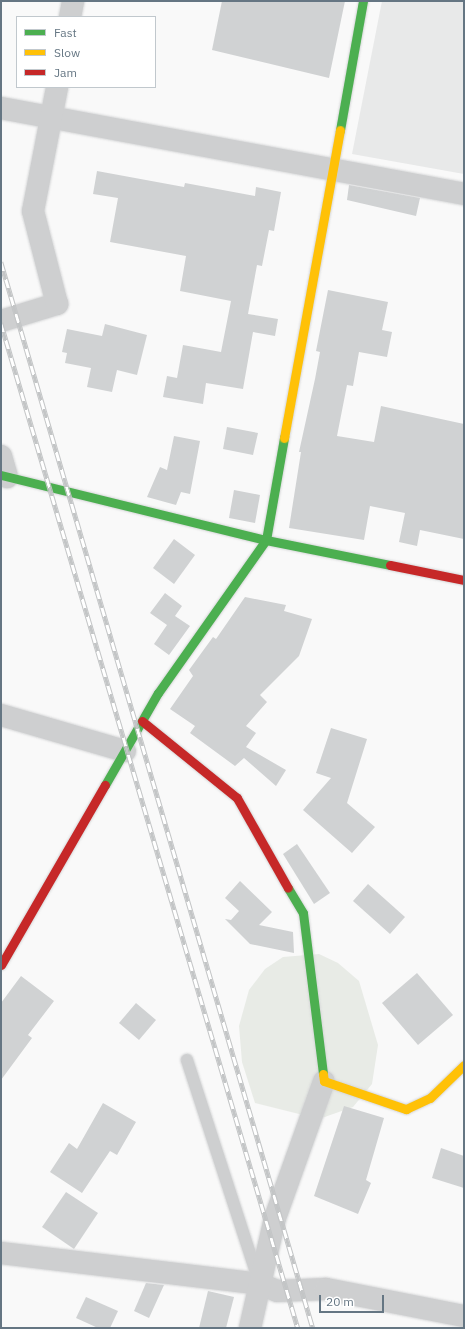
<!DOCTYPE html>
<html>
<head>
<meta charset="utf-8">
<style>
	body { margin:0 }
	#map { position:relative; width:465px; height:1329px; overflow:hidden; background:#f9f9f9; font-family:"IBM Plex Sans",sans-serif }
	div>[style] { position:absolute }
	.built>* { inset:0; background:#e8e9e9 }
	.green>* { inset:0; background:#e8ebe6 }
	.building>* { inset:0; background:#d0d2d3 }
	.roads { filter:drop-shadow(0 0 1px #d5d6d7) drop-shadow(0 0 1px #d5d6d7) }
	.lane>* { height:12px; margin:-6px; padding:0 6px; transform-origin:6px; border-radius:6px; background:#cecfd0 }
	.street>* { height:22px; margin:-11px; padding:0 11px; transform-origin:11px; border-radius:11px; background:#cecfd0 }
	.fast>* { height:9px; margin:-4.5px; padding:0 4.5px; transform-origin:4.5px; border-radius:4.5px; background:#4caf50 }
	.slow>* { height:9px; margin:-4.5px; padding:0 4.5px; transform-origin:4.5px; border-radius:4.5px; background:#ffc107 }
	.jam>* { height:9px; margin:-4.5px; padding:0 4.5px; transform-origin:4.5px; border-radius:4.5px; background:#c62828 }
	.rail>* { height:4.5px; margin-top:-2.25px; transform-origin:0; background:repeating-linear-gradient(90deg,#fff 0 9px,#c3c5c6 0 18px); box-sizing:border-box; border-block:1px solid #c3c5c6 }
	span { translate:-50% -50%; white-space:nowrap; text-align:center; line-height:1.15; -webkit-text-stroke:4px #fff; paint-order:stroke }
	.frame { position:absolute; inset:0; border:2px solid #657683; pointer-events:none }
	.legend { position:absolute; left:16px; top:16px; width:140px; height:72px; box-sizing:border-box; background:#fff; border:1px solid #c1c8cd; margin:0; padding:5px 7px; list-style:none; font-size:12px; color:#657683 }
	.legend li { display:flex; align-items:center; gap:8px; height:20px }
	.legend b { width:20px; border:1px solid #c1c8cd }
	.scale { position:absolute; left:319px; top:1295px; width:65px; height:18px; box-sizing:border-box; border:2px solid #657683; border-top:0; padding-left:5px; font-size:12px; line-height:14px; white-space:nowrap; color:#657683; -webkit-text-stroke:3px #fff; paint-order:stroke }
</style>
</head>
<body>
<div id="map">
	<div class="built">
		<div style="clip-path:polygon(382px 1px,464px 1px,464px 174px,352px 154px)"></div>
	</div>
	<div class="green">
		<div style="clip-path:polygon(319px 954px,338px 963px,359px 981px,378px 1045px,372px 1084px,353px 1107px,319px 1119px,255px 1103px,242px 1062px,239px 1026px,249px 990px,265px 969px,283px 957px)"></div>
	</div>
	<div class="building">
		<div style="clip-path:polygon(222px 1px,345px 1px,329px 78px,212px 50px)"></div>
		<div style="clip-path:polygon(97px 171px,184px 187px,185px 183px,255px 196px,256px 187px,281px 192px,274px 231px,269px 230px,262px 266px,257px 265px,248px 314px,278px 319px,275px 336px,253px 332px,243px 389px,206px 383px,203px 404px,163px 397px,167px 376px,177px 378px,183px 345px,221px 352px,231px 301px,180px 291px,186px 256px,110px 242px,118px 198px,93px 194px)"></div>
		<div style="clip-path:polygon(349px 185px,420px 198px,416px 216px,347px 200px)"></div>
		<div style="clip-path:polygon(328px 290px,388px 302px,382px 330px,392px 332px,387px 357px,359px 352px,353px 386px,347px 385px,337px 436px,374px 442px,381px 406px,464px 424px,464px 539px,420px 530px,417px 546px,399px 542px,405px 513px,370px 506px,364px 540px,289px 528px,301px 452px,299px 452px,315px 379px,320px 352px,316px 351px)"></div>
		<div style="clip-path:polygon(105px 324px,147px 335px,137px 375px,117px 370px,112px 392px,87px 387px,91px 368px,65px 363px,67px 353px,62px 352px,67px 329px,102px 336px)"></div>
		<div style="clip-path:polygon(227px 427px,258px 433px,253px 455px,223px 449px)"></div>
		<div style="clip-path:polygon(174px 436px,200px 441px,190px 494px,181px 492px,176px 505px,147px 497px,160px 467px,167px 470px)"></div>
		<div style="clip-path:polygon(234px 490px,260px 495px,255px 523px,229px 518px)"></div>
		<div style="clip-path:polygon(174px 539px,195px 555px,174px 584px,153px 568px)"></div>
		<div style="clip-path:polygon(165px 593px,182px 606px,175px 616px,190px 626px,169px 655px,154px 644px,167px 625px,150px 613px)"></div>
		<div style="clip-path:polygon(245px 597px,286px 605px,284px 611px,312px 619px,299px 656px,260px 695px,267px 702px,246px 726px,256px 733px,246px 747px,286px 770px,276px 786px,244px 758px,235px 766px,190px 733px,195px 726px,170px 709px,193px 676px,189px 670px,213px 637px,216px 639px)"></div>
		<div style="clip-path:polygon(331px 728px,367px 739px,347px 803px,375px 827px,352px 853px,303px 810px,331px 778px,316px 773px)"></div>
		<div style="clip-path:polygon(297px 844px,330px 893px,314px 904px,283px 854px)"></div>
		<div style="clip-path:polygon(240px 881px,272px 912px,259px 925px,293px 932px,294px 953px,250px 944px,225px 919px,231px 920px,239px 911px,225px 898px)"></div>
		<div style="clip-path:polygon(368px 884px,405px 917px,390px 934px,353px 901px)"></div>
		<div style="clip-path:polygon(417px 973px,453px 1015px,418px 1045px,382px 1003px)"></div>
		<div style="clip-path:polygon(21px 976px,54px 1001px,28px 1035px,32px 1038px,1px 1080px,1px 1003px)"></div>
		<div style="clip-path:polygon(136px 1003px,156px 1020px,139px 1040px,119px 1023px)"></div>
		<div style="clip-path:polygon(103px 1103px,136px 1122px,117px 1155px,110px 1151px,82px 1193px,50px 1172px,69px 1143px,77px 1149px)"></div>
		<div style="clip-path:polygon(344px 1106px,384px 1118px,366px 1180px,371px 1183px,358px 1214px,314px 1196px)"></div>
		<div style="clip-path:polygon(441px 1148px,464px 1156px,464px 1188px,432px 1178px)"></div>
		<div style="clip-path:polygon(66px 1192px,98px 1213px,74px 1249px,42px 1227px)"></div>
		<div style="clip-path:polygon(146px 1283px,164px 1285px,149px 1318px,134px 1311px)"></div>
		<div style="clip-path:polygon(208px 1291px,234px 1297px,226px 1328px,199px 1328px)"></div>
		<div style="clip-path:polygon(86px 1297px,118px 1311px,110px 1328px,98px 1328px,76px 1318px)"></div>
	</div>
	<div class="roads">
		<div class="lane">
			<div style="left:187px;top:1060px;width:230px;rotate:72deg"></div>
		</div>
		<div class="street">
			<div style="left:70px;top:17px;width:16px;rotate:-79deg"></div>
			<div style="left:1px;top:108px;width:471px;rotate:10.5deg"></div>
			<div style="left:1px;top:321px;width:59px;rotate:-16.9deg"></div>
			<div style="left:57px;top:304px;width:96px;rotate:-104.5deg"></div>
			<div style="left:33px;top:211px;width:126px;rotate:-79deg"></div>
			<div style="left:1px;top:456px;width:22px;rotate:74deg"></div>
			<div style="left:1px;top:715px;width:129px;rotate:16.2deg"></div>
			<div style="left:1px;top:1253px;width:261px;rotate:6.8deg"></div>
			<div style="left:260px;top:1284px;width:18px;rotate:22deg"></div>
			<div style="left:277px;top:1291px;width:49px;rotate:-2.3deg"></div>
			<div style="left:326px;top:1289px;width:141px;rotate:11.1deg"></div>
			<div style="left:250px;top:1328px;width:113px;rotate:-77.2deg"></div>
			<div style="left:275px;top:1218px;width:145px;rotate:-70.3deg"></div>
		</div>
		<div class="fast">
			<div style="left:340px;top:130px;width:131px;rotate:-79.9deg"></div>
			<div style="left:1px;top:475px;width:273px;rotate:13.8deg"></div>
			<div style="left:266px;top:540px;width:126px;rotate:11.4deg"></div>
			<div style="left:105px;top:785px;width:106px;rotate:-60.1deg"></div>
			<div style="left:158px;top:693px;width:187px;rotate:-54.8deg"></div>
			<div style="left:266px;top:540px;width:104px;rotate:-80deg"></div>
			<div style="left:288px;top:888px;width:29px;rotate:59deg"></div>
			<div style="left:303px;top:913px;width:162px;rotate:82.9deg"></div>
		</div>
		<div class="slow">
			<div style="left:284px;top:438px;width:313px;rotate:-79.7deg"></div>
			<div style="left:323px;top:1074px;width:7px;rotate:82deg"></div>
			<div style="left:324px;top:1081px;width:87px;rotate:18.9deg"></div>
			<div style="left:406px;top:1109px;width:26px;rotate:-25deg"></div>
			<div style="left:430px;top:1098px;width:47px;rotate:-44.1deg"></div>
		</div>
		<div class="jam">
			<div style="left:390px;top:565px;width:76px;rotate:11.5deg"></div>
			<div style="left:142px;top:721px;width:122px;rotate:39deg"></div>
			<div style="left:237px;top:798px;width:103px;rotate:60.5deg"></div>
			<div style="left:1px;top:965px;width:208px;rotate:-60deg"></div>
		</div>
	</div>
	<div class="rail">
		<div style="left:1px;top:262px;width:1111px;rotate:73.69deg"></div>
		<div style="left:1px;top:323px;width:1048px;rotate:73.54deg"></div>
	</div>
	<div class="frame"></div>
	<ul class="legend">
	<li><b style="height:5px;background:#4caf50"></b>Fast</li>
	<li><b style="height:5px;background:#ffc107"></b>Slow</li>
	<li><b style="height:5px;background:#c62828"></b>Jam</li>
	</ul>
	<div class="scale">20 m</div>
</div>
</body>
</html>
